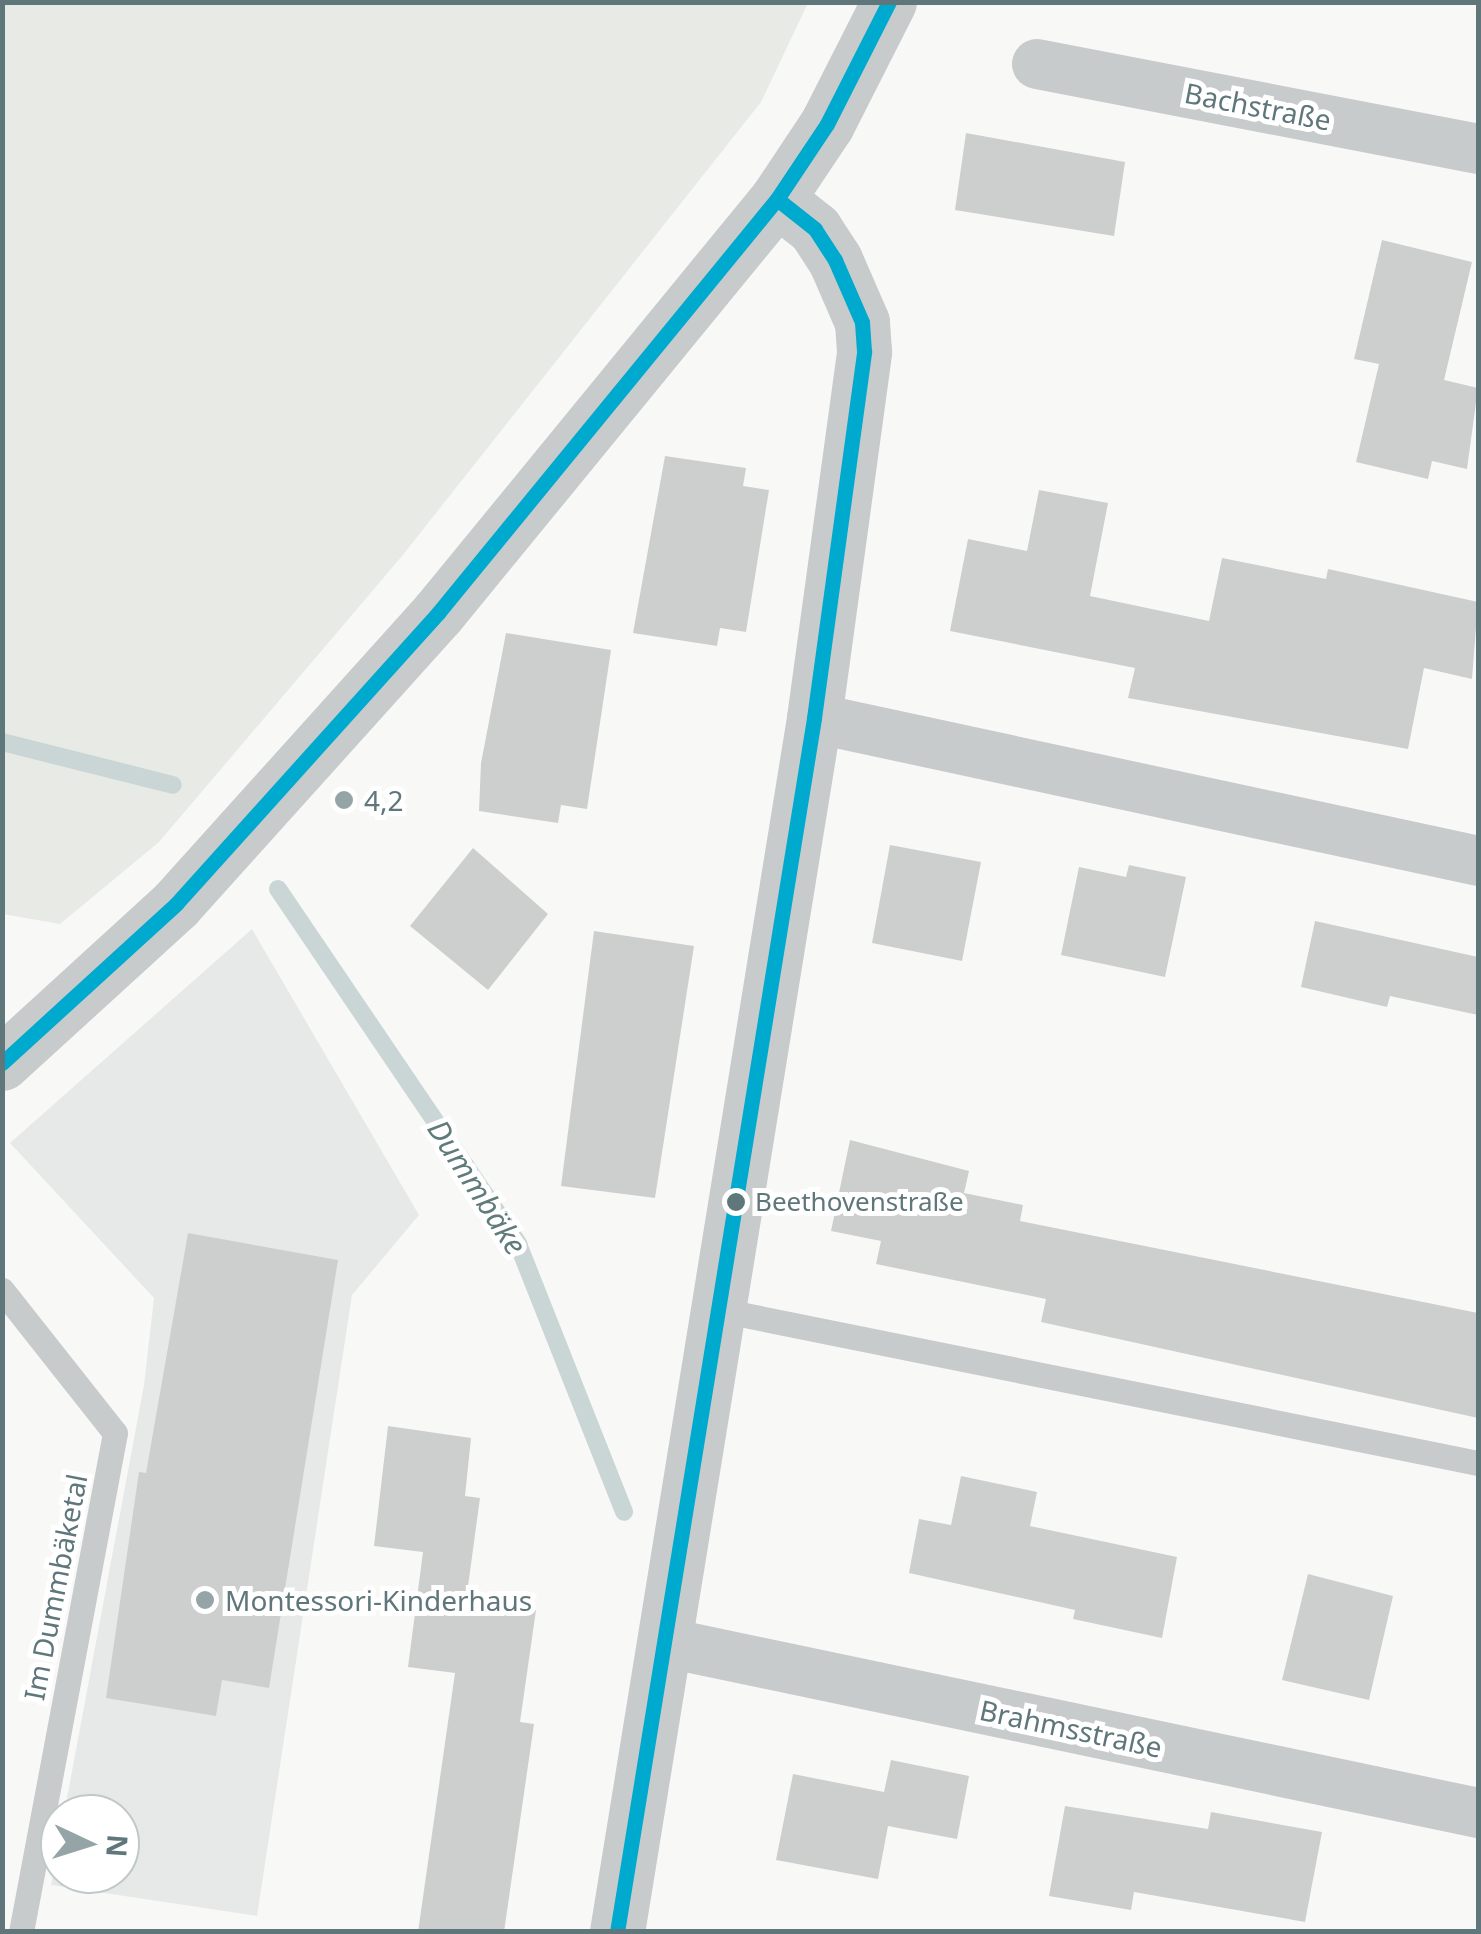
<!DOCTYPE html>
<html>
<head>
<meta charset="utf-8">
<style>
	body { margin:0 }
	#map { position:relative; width:1481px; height:1934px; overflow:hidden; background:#f8f8f7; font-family:"Noto Sans",sans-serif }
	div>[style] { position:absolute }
	.built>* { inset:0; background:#e7e9e9 }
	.green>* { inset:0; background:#e8eae5 }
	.stream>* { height:18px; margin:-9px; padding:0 9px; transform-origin:9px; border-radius:9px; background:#c9d6d5 }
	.building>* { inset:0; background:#cdcfcf }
	.service>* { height:25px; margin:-12.5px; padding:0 12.5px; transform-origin:12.5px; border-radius:12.5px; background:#c8cbcc }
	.minor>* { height:50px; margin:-25px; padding:0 25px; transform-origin:25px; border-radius:25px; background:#c8cbcc }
	.tertiary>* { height:55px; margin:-27.5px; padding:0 27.5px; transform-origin:27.5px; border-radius:27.5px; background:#c8cbcc }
	.bus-1>* { height:15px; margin:-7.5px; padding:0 7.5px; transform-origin:7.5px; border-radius:7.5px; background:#00a9ce }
	.dots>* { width:28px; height:28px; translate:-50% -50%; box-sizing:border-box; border:5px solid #fff; border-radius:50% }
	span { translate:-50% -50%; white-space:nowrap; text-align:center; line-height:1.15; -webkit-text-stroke:10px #fff; paint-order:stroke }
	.bus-label { font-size:26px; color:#5f777b }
	.left { translate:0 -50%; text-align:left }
	.street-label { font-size:28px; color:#5f777b }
	.poi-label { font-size:28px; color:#5f777b }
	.water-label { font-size:30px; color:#5f7b7a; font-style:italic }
	.frame { position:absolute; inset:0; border:5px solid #5f777b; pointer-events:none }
	.north { position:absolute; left:40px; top:1794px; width:100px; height:100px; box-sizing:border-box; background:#fff; border:2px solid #bfc9ca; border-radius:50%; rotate:94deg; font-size:28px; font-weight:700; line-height:40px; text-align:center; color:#5f777b }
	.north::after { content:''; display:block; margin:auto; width:35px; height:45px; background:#95a4a6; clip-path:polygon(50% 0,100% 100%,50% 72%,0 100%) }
</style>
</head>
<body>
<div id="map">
	<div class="built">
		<div style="clip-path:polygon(252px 929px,419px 1215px,352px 1295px,257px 1916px,51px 1885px,60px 1837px,60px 1874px,120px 1874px,120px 1814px,64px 1814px,144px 1385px,154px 1298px,10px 1143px)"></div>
	</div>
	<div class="green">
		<div style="clip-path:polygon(2px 3px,808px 3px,761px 102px,402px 556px,159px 842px,60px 924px,3px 914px)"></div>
	</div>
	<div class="stream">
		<div style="left:2px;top:742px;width:176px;rotate:14.1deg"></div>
		<div style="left:278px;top:889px;width:429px;rotate:55.9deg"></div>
		<div style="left:518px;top:1244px;width:288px;rotate:68.4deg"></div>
	</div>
	<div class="building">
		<div style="clip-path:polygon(966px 133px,1125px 162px,1114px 236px,955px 210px)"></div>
		<div style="clip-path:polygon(1382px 240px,1472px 262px,1444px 380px,1478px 388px,1467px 469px,1432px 461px,1428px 479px,1356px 462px,1379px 364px,1354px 359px)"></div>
		<div style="clip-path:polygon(665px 456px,746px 468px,743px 486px,769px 490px,746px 632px,720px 628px,717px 646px,633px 633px)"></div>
		<div style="clip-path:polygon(1039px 490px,1108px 503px,1090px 596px,1209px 621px,1222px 558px,1326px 579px,1328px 569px,1478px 602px,1472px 679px,1424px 668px,1408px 749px,1128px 698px,1135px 668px,950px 631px,968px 539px,1027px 551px)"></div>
		<div style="clip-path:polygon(506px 633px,611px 650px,587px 809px,561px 805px,558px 823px,479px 811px,481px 763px)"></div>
		<div style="clip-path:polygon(890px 845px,981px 862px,962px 961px,872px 943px)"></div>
		<div style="clip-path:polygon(473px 848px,548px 914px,488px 990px,410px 926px)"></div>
		<div style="clip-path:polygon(1129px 865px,1186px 877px,1165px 977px,1061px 955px,1079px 867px,1126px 877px)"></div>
		<div style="clip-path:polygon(1315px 921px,1478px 957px,1478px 1015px,1390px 996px,1387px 1007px,1301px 987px)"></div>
		<div style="clip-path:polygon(594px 931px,694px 946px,655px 1198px,561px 1186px)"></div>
		<div style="clip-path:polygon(850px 1140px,969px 1171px,964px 1193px,1023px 1205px,1020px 1221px,1478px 1313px,1478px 1418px,1041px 1322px,1046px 1299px,876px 1264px,881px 1241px,831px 1231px)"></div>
		<div style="clip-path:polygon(188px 1233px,338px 1260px,269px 1688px,222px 1680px,216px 1716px,106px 1698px,139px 1472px,146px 1473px)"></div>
		<div style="clip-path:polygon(388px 1426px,471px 1438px,465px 1496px,480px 1498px,466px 1601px,536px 1610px,520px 1722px,534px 1724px,504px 1932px,418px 1932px,455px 1673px,408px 1667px,423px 1552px,374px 1546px)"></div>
		<div style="clip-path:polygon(961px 1476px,1037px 1492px,1030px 1526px,1177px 1557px,1162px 1638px,1073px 1619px,1075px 1610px,909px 1573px,919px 1519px,951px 1525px)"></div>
		<div style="clip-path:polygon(1308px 1574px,1393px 1596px,1369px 1700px,1282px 1680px)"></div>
		<div style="clip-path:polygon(891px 1760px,969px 1776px,957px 1839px,888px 1826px,878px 1879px,776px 1860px,793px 1774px,884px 1792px)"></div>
		<div style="clip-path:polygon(1065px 1806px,1208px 1829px,1211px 1812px,1322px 1832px,1305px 1922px,1134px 1892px,1131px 1910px,1049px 1896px)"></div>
	</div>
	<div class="service">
		<div style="left:2px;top:1290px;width:182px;rotate:51.7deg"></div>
		<div style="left:115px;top:1433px;width:508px;rotate:100.67deg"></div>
		<div style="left:715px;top:1309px;width:778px;rotate:11.41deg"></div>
	</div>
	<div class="minor">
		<div style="left:1037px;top:64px;width:449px;rotate:10.9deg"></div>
		<div style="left:814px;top:718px;width:679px;rotate:12.15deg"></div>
		<div style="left:663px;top:1642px;width:833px;rotate:11.85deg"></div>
	</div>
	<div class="tertiary">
		<div style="left:2px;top:1063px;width:236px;rotate:-42.4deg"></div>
		<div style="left:176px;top:904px;width:392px;rotate:-48deg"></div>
		<div style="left:438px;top:613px;width:535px;rotate:-50.69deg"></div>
		<div style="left:777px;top:199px;width:90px;rotate:-56.3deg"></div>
		<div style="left:827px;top:124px;width:137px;rotate:-63.1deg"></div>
		<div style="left:617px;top:1932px;width:1230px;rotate:-80.78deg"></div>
		<div style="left:814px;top:718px;width:370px;rotate:-82.2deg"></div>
		<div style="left:864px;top:351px;width:29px;rotate:-94deg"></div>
		<div style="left:862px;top:322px;width:68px;rotate:-113.5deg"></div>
		<div style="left:835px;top:260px;width:37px;rotate:-123deg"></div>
		<div style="left:815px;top:229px;width:48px;rotate:-141.7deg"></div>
	</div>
	<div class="bus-1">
		<div style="left:2px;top:1063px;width:236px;rotate:-42.4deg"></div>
		<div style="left:176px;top:904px;width:392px;rotate:-48deg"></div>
		<div style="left:438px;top:613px;width:535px;rotate:-50.69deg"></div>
		<div style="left:777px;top:199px;width:90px;rotate:-56.3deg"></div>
		<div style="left:827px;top:124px;width:137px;rotate:-63.1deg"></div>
		<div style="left:617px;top:1932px;width:1230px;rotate:-80.78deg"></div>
		<div style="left:814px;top:718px;width:370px;rotate:-82.2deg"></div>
		<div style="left:864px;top:351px;width:29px;rotate:-94deg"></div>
		<div style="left:862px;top:322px;width:68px;rotate:-113.5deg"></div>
		<div style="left:835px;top:260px;width:37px;rotate:-123deg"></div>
		<div style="left:815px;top:229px;width:48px;rotate:-141.7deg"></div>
	</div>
	<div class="dots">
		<div style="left:344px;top:800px;background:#95a4a6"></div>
		<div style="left:736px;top:1202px;background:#5f777b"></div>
		<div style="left:205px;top:1600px;background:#95a4a6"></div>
	</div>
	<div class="bus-label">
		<span class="left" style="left:755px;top:1202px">Beethovenstraße</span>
	</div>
	<div class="street-label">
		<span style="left:1258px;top:106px;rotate:11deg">Bachstraße</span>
		<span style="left:55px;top:1587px;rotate:-79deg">Im Dummbäketal</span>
		<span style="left:1071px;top:1728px;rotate:12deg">Brahmsstraße</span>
	</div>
	<div class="poi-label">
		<span class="left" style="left:364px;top:800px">4,2</span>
		<span class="left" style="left:225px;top:1600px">Montessori-Kinderhaus</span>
	</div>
	<div class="water-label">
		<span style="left:477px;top:1187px;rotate:57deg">Dummbäke</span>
	</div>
	<div class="frame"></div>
	<div class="north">N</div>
</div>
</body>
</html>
